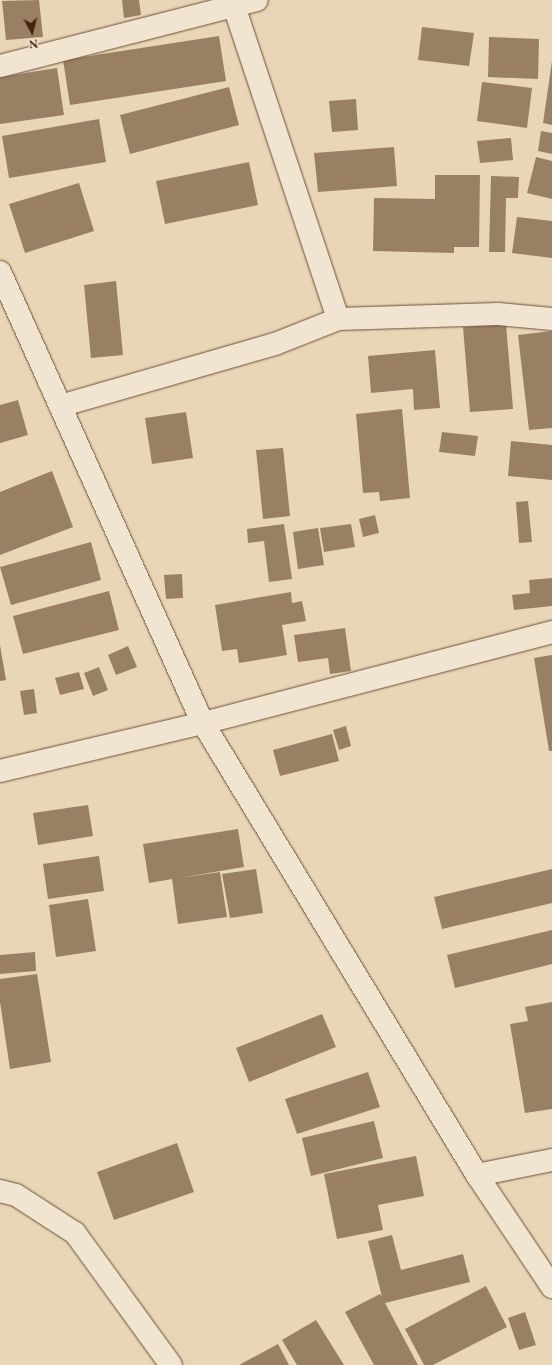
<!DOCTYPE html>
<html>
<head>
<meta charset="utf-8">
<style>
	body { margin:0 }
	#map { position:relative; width:552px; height:1365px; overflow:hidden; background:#e9d6b7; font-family:"EB Garamond",serif }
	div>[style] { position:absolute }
	.building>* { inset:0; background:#998065 }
	.roads { filter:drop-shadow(0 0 1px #6c5037) drop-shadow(0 0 1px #6c5037) }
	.minor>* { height:22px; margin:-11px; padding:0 11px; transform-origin:11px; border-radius:11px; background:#f1e4d0 }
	span { translate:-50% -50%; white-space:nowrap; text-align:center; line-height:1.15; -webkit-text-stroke:3px #f1e4d0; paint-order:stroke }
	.north { position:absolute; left:12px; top:12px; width:40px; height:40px; -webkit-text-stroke:3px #f1e4d0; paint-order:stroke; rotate:173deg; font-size:11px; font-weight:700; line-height:16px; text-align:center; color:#43230c }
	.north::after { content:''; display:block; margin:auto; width:14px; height:18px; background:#43230c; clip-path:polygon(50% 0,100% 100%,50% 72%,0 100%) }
</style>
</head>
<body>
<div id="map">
	<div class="building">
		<div style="clip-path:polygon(39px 0,43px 37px,6px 40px,2px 1px)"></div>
		<div style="clip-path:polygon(122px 0,139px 0,141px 15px,124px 18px)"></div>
		<div style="clip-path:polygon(422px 27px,474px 33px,469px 66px,418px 60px)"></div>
		<div style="clip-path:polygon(219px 36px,226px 81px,70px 105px,63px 60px)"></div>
		<div style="clip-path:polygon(489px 37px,539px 39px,538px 79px,488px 77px)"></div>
		<div style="clip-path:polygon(552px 61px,552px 125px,543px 123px)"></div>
		<div style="clip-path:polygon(57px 68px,64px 115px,0 124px,0 77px)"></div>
		<div style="clip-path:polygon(482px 82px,532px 88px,527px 128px,477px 121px)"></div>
		<div style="clip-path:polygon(229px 87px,239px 125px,130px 154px,120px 115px)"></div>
		<div style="clip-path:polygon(356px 99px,358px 130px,332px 132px,329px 101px)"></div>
		<div style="clip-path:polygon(99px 119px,106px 162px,9px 178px,2px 136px)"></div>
		<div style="clip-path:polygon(541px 131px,552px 133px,552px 154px,538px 151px)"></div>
		<div style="clip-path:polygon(511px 138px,513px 160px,480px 163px,477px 141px)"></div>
		<div style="clip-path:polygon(394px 147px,397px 186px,318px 192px,314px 153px)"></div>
		<div style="clip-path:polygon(536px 157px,552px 161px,552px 199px,527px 193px)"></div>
		<div style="clip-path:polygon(249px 162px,258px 205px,165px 224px,156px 181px)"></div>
		<div style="clip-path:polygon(435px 175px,480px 175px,479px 247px,454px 247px,454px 253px,373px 251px,374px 198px,435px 199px)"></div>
		<div style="clip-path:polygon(491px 176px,519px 177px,518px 198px,506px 198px,505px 252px,489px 252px)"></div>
		<div style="clip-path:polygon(79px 183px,94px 231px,25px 253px,9px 204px)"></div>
		<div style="clip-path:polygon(517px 217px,552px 221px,552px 258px,512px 253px)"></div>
		<div style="clip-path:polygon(116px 281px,123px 355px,91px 358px,84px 285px)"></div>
		<div style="clip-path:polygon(506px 324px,513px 409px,470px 412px,463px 327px)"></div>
		<div style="clip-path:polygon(552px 331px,552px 428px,529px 430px,518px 335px)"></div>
		<div style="clip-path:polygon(435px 350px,440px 408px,414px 410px,413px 389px,371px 393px,368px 356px)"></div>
		<div style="clip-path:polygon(18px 400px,28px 435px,0 443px,0 405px)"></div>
		<div style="clip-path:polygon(402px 409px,410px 498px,380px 501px,379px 492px,363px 493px,356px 414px)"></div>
		<div style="clip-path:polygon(186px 412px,193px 458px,152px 464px,145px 418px)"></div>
		<div style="clip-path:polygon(442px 432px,478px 436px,475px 456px,439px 452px)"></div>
		<div style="clip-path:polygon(511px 441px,552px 445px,552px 480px,508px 476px)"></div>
		<div style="clip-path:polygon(283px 448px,290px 516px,263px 519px,256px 450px)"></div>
		<div style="clip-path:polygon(52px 471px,73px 527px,0 555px,0 492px)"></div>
		<div style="clip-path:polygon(528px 501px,532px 542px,519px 543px,516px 502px)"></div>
		<div style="clip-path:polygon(375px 515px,379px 533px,363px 537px,359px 519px)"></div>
		<div style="clip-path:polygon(284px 524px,292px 579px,269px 582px,264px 541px,248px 543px,247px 529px)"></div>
		<div style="clip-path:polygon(351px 524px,355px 547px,324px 552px,320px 528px)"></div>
		<div style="clip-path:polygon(318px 528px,324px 565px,298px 569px,293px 532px)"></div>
		<div style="clip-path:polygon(91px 542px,101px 580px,11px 605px,0 567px)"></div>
		<div style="clip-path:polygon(182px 574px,183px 598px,166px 599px,164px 575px)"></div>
		<div style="clip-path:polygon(552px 578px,552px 606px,514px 610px,512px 595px,530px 593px,529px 580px)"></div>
		<div style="clip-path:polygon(109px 591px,119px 630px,23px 654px,13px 616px)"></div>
		<div style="clip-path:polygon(291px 592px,292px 603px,302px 601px,306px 621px,282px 625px,287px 655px,239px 663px,237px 649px,222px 651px,215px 605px)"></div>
		<div style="clip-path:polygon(345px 628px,351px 671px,330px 674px,328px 658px,298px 662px,294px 635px)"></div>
		<div style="clip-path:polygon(0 645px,6px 680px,0 681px)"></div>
		<div style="clip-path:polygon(128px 646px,137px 667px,116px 675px,108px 655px)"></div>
		<div style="clip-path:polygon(552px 655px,552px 751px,549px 751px,534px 658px)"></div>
		<div style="clip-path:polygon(99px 667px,108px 690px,93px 696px,84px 673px)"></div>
		<div style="clip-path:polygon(79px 672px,84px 689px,60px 695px,55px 678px)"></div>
		<div style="clip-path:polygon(34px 689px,37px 713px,24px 715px,20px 691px)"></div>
		<div style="clip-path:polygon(346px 726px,351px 746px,339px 750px,333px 730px)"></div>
		<div style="clip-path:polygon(332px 734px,339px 761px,280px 776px,273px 750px)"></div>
		<div style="clip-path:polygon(88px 805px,93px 836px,38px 845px,33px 813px)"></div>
		<div style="clip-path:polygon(238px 829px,244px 867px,179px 878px,220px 872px,227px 917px,178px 924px,172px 879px,149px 883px,143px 844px)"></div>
		<div style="clip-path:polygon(99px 856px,104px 891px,48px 899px,43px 864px)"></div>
		<div style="clip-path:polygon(256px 869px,263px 913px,230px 918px,222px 874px)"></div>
		<div style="clip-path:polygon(552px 869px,552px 903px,442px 929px,434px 897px)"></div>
		<div style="clip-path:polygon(88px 899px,96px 951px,56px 957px,49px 905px)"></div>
		<div style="clip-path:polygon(552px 930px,552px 964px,455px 988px,447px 955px)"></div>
		<div style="clip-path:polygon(35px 952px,36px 971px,0 974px,0 955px)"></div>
		<div style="clip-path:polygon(37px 974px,51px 1062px,10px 1069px,0 1002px,0 979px)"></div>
		<div style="clip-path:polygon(552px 1002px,552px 1109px,525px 1113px,510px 1024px,528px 1021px,525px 1007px)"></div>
		<div style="clip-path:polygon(322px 1014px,336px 1047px,249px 1082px,236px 1048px)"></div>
		<div style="clip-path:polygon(368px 1072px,380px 1107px,297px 1134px,285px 1099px)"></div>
		<div style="clip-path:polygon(374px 1121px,383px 1158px,311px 1176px,302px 1138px)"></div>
		<div style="clip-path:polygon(177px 1143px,194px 1192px,114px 1220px,97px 1172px)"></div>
		<div style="clip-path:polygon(416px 1156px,424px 1196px,378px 1205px,383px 1230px,337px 1239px,324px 1174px)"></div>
		<div style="clip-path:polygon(392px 1235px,401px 1270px,463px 1254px,470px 1282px,385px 1303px,418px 1365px,374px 1365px,345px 1312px,380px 1294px,382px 1297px,368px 1241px)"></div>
		<div style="clip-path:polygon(486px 1286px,507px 1327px,433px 1365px,424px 1365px,405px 1329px)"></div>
		<div style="clip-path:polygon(525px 1312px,536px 1345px,519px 1350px,508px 1318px)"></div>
		<div style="clip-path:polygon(316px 1320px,344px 1365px,297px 1365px,282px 1340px)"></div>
		<div style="clip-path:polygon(278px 1344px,289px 1365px,239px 1365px)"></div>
	</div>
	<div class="roads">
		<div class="minor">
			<div style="left:232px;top:0;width:336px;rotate:71.6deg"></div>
			<div style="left:0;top:66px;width:265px;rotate:-14.4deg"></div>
			<div style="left:0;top:272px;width:495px;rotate:65.8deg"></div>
			<div style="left:203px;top:723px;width:361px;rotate:-14.6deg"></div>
			<div style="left:60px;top:406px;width:224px;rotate:-16.1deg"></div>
			<div style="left:275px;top:344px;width:68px;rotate:-21.6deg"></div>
			<div style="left:338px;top:319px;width:160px;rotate:-1.8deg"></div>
			<div style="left:498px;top:314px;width:54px;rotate:5.3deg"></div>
			<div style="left:0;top:771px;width:209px;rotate:-13.3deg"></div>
			<div style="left:203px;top:723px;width:529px;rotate:58.78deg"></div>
			<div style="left:552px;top:1160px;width:76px;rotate:168.7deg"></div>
			<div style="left:477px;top:1175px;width:135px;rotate:56.2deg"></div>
			<div style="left:0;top:1191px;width:16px;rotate:14deg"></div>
			<div style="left:16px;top:1195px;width:70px;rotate:32.8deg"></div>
			<div style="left:75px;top:1233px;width:163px;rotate:54deg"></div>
		</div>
	</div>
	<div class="north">N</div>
</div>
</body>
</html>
